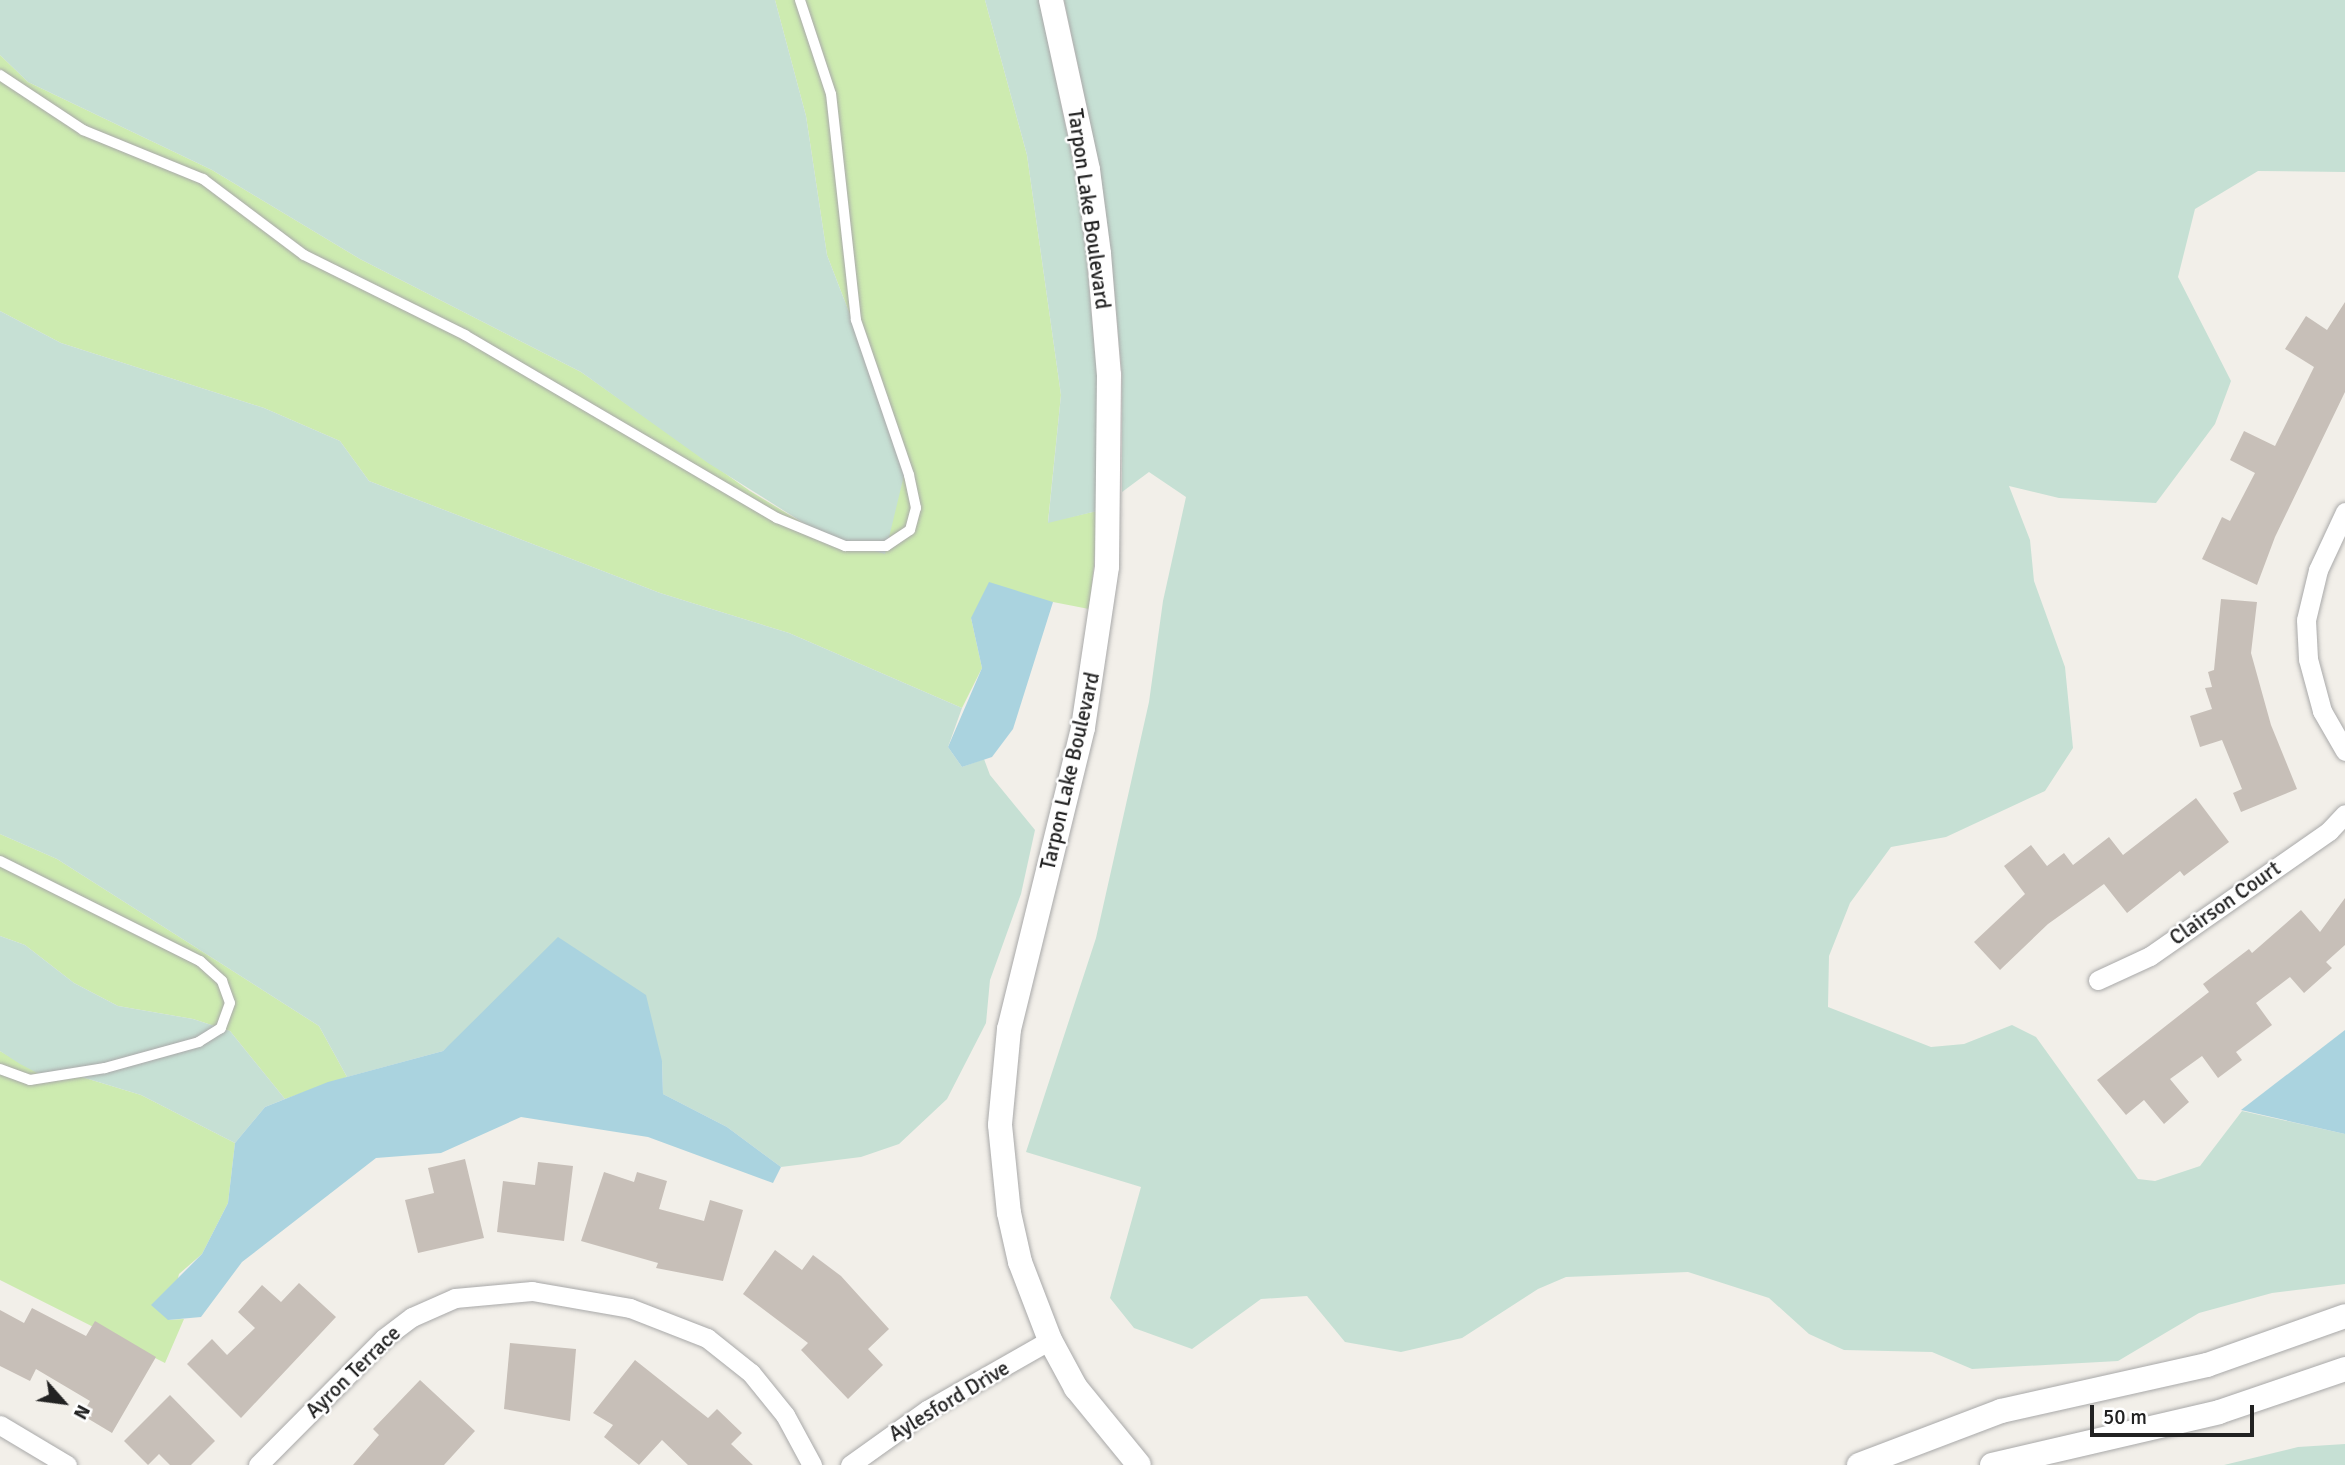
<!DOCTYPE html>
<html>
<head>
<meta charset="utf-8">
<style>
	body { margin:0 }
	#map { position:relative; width:2345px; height:1465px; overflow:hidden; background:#f2efe9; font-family:Signika,sans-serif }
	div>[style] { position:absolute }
	.grass>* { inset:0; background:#cdebb0 }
	.wetland>* { inset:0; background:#c6e0d4 }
	.water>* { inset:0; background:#aad3df }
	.building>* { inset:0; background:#c7bfb8 }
	.roads { filter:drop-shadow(0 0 2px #a9a9a9) drop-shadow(0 0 2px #a9a9a9) }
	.service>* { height:10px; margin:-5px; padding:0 5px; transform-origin:5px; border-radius:5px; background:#fff }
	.minor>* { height:19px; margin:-9.5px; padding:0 9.5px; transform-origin:9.5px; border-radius:9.5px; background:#fff }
	.tertiary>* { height:24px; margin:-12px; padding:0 12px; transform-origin:12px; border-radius:12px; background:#fff }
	span { translate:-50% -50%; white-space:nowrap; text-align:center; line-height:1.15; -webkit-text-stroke:5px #fff; paint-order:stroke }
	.street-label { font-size:21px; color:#222 }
	.north { position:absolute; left:28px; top:1367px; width:70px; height:70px; -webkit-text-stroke:5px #fff; paint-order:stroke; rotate:118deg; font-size:19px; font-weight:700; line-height:28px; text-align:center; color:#222 }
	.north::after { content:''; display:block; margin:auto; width:24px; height:32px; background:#222; clip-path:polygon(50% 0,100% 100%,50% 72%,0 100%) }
	.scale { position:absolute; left:2090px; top:1405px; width:164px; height:32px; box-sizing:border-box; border:4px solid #222; border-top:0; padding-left:9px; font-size:21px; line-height:24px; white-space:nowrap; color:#222; -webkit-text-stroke:5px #fff; paint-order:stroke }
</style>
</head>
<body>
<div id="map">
	<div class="grass">
		<div style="clip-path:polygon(775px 0,985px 0,1027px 155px,1061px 395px,1048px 522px,1097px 511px,1094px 566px,1089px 609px,1053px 602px,971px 618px,982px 668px,962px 708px,789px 633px,660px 593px,369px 481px,340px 441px,264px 408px,61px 343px,0 311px,0 55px,28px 82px,212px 170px,360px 259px,581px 372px,750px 491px,826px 537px,907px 463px,827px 255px,806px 116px)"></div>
		<div style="clip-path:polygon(0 834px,57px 859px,319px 1026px,347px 1077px,285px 1099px,230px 1031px,193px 1019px,118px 1006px,74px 983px,25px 945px,0 936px)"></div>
		<div style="clip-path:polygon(0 1051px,49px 1079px,82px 1077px,141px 1095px,235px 1143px,228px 1203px,202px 1254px,179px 1274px,168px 1320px,184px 1319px,165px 1363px,0 1280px)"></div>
	</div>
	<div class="wetland">
		<div style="clip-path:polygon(0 0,775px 0,806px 116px,827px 255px,907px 463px,885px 554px,826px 537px,708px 463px,581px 372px,360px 259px,212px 170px,28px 82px,0 55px)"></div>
		<div style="clip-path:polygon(985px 0,1039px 0,1075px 171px,1086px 254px,1097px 374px,1097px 511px,1048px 523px,1061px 395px,1027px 155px)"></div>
		<div style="clip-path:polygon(1064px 0,2345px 0,2345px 172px,2258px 171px,2195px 209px,2178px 277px,2231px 381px,2215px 424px,2156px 503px,2059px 498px,2009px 486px,2030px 540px,2034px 581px,2065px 667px,2073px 748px,2045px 791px,1946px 837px,1891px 847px,1850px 903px,1829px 956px,1828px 1007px,1931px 1047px,1964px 1044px,2012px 1025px,2036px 1037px,2138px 1179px,2155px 1181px,2200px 1166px,2242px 1111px,2345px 1134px,2345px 1284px,2272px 1293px,2199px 1313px,2118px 1361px,1972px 1369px,1932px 1352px,1844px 1350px,1809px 1334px,1769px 1298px,1688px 1272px,1566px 1277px,1538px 1289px,1462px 1338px,1401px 1352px,1345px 1342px,1307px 1296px,1261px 1299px,1192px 1349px,1134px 1328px,1110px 1298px,1141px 1187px,1026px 1152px,1096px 938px,1149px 702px,1163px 601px,1186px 497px,1149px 472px,1122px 492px,1122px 375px,1111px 254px,1100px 169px)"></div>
		<div style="clip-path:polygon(0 311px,61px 343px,264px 408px,340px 441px,369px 481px,660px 593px,789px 633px,962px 708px,948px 747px,962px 767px,984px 759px,990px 775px,1035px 830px,1021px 894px,990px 980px,986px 1023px,947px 1099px,899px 1144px,861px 1157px,781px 1167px,727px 1127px,663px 1094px,662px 1061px,489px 1011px,443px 1051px,347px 1077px,319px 1026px,57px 859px,0 834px)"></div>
		<div style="clip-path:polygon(0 936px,25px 945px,74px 983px,118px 1006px,193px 1019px,230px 1031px,285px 1099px,265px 1107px,235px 1143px,141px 1095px,82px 1077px,49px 1079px,20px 1064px,0 1051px)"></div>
		<div style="clip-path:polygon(2345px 1444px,2345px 1465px,2224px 1465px,2298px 1447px)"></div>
	</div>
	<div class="water">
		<div style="clip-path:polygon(989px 582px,1053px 602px,1013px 729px,992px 757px,962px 767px,948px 747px,982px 668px,971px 618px)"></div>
		<div style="clip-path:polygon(558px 937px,646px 995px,662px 1061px,663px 1094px,727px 1127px,781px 1167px,773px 1183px,648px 1137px,521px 1117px,441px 1153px,376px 1158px,242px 1262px,201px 1317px,168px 1320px,151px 1305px,202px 1254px,228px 1203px,235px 1143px,265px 1107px,328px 1082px,443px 1051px)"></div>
		<div style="clip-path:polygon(2345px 1030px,2345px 1134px,2241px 1110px)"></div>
	</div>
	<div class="building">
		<div style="clip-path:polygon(2345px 302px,2345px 392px,2275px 537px,2257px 585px,2202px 559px,2222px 517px,2230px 521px,2255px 473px,2230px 460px,2244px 431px,2275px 446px,2314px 367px,2285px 349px,2306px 316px,2327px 330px)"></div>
		<div style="clip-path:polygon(2221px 599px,2257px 602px,2251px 653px,2271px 725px,2297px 789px,2241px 812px,2233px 793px,2242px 789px,2222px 740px,2200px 747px,2190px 716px,2212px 709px,2205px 688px,2212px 687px,2208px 672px,2214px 670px)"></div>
		<div style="clip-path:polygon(2196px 798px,2229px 842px,2184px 876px,2180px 871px,2127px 913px,2104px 884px,2048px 924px,2000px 970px,1974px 942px,2025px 894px,2004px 866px,2031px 845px,2047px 866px,2064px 853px,2073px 865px,2109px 837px,2123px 855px)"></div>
		<div style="clip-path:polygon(2345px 898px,2345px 945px,2326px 962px,2332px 968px,2304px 993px,2290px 977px,2256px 1003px,2272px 1025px,2236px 1052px,2242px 1060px,2218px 1078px,2202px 1056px,2170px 1079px,2189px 1102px,2164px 1124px,2144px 1100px,2126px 1115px,2097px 1080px,2209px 992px,2203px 984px,2249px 949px,2252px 953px,2301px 910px,2320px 932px)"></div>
		<div style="clip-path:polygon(465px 1159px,484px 1238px,418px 1253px,405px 1200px,434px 1193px,428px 1168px)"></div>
		<div style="clip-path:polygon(538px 1162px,573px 1166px,564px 1241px,497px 1232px,503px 1181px,535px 1185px)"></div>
		<div style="clip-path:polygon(604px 1172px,634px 1182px,637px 1172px,667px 1181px,659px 1209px,704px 1221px,710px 1200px,743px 1210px,723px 1281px,656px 1268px,658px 1263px,581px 1241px)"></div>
		<div style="clip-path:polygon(775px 1250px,802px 1270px,813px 1255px,841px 1276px,889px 1329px,868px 1349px,883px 1365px,848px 1399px,801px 1350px,808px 1343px,743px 1294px)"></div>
		<div style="clip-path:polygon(299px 1283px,336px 1317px,241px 1418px,187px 1364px,212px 1339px,227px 1355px,255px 1328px,238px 1312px,262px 1285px,281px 1302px)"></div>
		<div style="clip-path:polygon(32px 1308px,86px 1336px,95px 1321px,156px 1357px,112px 1433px,82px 1415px,90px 1401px,36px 1369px,30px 1381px,0 1366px,0 1310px,24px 1323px)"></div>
		<div style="clip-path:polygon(510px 1343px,576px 1349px,570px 1421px,504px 1409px)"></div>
		<div style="clip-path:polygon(635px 1360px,708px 1418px,717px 1409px,742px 1433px,731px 1444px,753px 1465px,688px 1465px,662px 1440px,639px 1465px,604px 1437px,613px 1425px,593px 1413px)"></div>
		<div style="clip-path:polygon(420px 1380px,475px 1431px,444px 1465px,353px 1465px,379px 1435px,373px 1429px)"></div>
		<div style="clip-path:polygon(170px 1395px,215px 1441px,191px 1465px,170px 1465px,159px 1454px,148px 1465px,124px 1441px)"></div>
	</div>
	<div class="roads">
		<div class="service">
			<div style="left:0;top:75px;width:100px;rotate:33.5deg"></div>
			<div style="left:83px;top:130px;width:130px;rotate:22.2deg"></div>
			<div style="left:203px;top:179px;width:126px;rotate:37deg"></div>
			<div style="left:304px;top:255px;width:180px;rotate:26.4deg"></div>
			<div style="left:465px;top:335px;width:362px;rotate:30.4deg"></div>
			<div style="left:777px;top:518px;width:74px;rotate:22.4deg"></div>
			<div style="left:845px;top:546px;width:41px"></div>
			<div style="left:886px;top:546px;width:29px;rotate:-34deg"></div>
			<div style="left:910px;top:530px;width:23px;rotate:-75deg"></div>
			<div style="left:916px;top:508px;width:34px;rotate:-102deg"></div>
			<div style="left:909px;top:475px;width:164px;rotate:-108.9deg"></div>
			<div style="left:856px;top:320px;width:227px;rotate:-96.3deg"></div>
			<div style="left:831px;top:94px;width:99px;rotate:-108.3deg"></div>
			<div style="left:0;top:861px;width:224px;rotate:26.6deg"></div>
			<div style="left:200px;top:961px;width:30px;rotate:42deg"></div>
			<div style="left:222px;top:981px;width:23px;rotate:70deg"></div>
			<div style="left:230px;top:1003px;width:27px;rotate:110deg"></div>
			<div style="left:221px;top:1028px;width:26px;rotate:148deg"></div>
			<div style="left:199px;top:1042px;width:98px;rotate:164.5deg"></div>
			<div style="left:105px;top:1068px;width:76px;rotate:170.9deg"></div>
			<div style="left:30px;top:1080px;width:32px;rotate:-160deg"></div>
		</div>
		<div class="minor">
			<div style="left:2345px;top:512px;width:64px;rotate:115deg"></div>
			<div style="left:2318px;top:570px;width:51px;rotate:103.5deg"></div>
			<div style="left:2306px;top:620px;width:39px;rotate:87deg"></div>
			<div style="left:2308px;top:659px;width:54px;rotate:74.9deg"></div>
			<div style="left:2322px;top:711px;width:46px;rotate:60.1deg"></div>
			<div style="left:2098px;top:980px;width:57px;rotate:-24.8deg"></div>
			<div style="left:2150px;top:956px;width:218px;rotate:-34.9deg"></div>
			<div style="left:2329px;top:831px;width:23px;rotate:-47deg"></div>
			<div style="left:0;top:1425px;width:78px;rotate:30.8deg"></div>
			<div style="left:258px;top:1465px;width:179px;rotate:-45.2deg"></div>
			<div style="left:384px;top:1338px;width:35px;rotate:-37deg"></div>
			<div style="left:412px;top:1317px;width:47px;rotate:-23.8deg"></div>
			<div style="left:455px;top:1298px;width:77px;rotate:-5.2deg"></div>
			<div style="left:532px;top:1291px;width:99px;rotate:9.8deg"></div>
			<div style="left:630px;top:1308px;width:83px;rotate:21.3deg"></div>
			<div style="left:707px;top:1338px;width:56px;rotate:38.5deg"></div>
			<div style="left:751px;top:1373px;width:54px;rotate:51deg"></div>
			<div style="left:785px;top:1415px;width:57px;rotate:61.6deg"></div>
			<div style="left:850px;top:1465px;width:95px;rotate:-35.5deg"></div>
			<div style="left:927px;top:1410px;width:142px;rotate:-29.6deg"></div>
		</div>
		<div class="tertiary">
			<div style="left:1051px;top:0;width:174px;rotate:77.7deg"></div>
			<div style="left:1088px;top:170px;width:85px;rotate:82.5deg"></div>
			<div style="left:1099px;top:254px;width:121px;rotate:85.3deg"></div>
			<div style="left:1109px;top:375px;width:192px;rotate:90.6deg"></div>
			<div style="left:1107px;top:567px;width:163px;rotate:98.5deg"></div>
			<div style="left:1083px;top:728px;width:310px;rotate:103.8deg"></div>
			<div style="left:1009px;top:1029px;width:96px;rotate:95.4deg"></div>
			<div style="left:1000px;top:1125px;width:88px;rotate:84.2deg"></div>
			<div style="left:1009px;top:1213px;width:50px;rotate:77.3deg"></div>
			<div style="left:1020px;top:1262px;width:84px;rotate:69deg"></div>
			<div style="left:1050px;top:1340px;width:55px;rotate:61.6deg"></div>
			<div style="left:1076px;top:1388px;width:99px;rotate:50.7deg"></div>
			<div style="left:1859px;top:1465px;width:152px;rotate:-20.8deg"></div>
			<div style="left:2001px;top:1411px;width:211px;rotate:-12.6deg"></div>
			<div style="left:2207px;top:1365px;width:146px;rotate:-19.5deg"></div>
			<div style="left:1992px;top:1465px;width:233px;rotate:-13.1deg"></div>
			<div style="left:2219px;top:1412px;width:133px;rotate:-18.8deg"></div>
		</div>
	</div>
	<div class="street-label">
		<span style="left:1089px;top:209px;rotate:82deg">Tarpon Lake Boulevard</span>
		<span style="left:1070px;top:771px;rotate:-77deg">Tarpon Lake Boulevard</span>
		<span style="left:2225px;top:903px;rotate:-35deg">Clairson Court</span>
		<span style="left:353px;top:1372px;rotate:-44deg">Ayron Terrace</span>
		<span style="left:949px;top:1401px;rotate:-31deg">Aylesford Drive</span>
	</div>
	<div class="north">N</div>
	<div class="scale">50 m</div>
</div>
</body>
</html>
